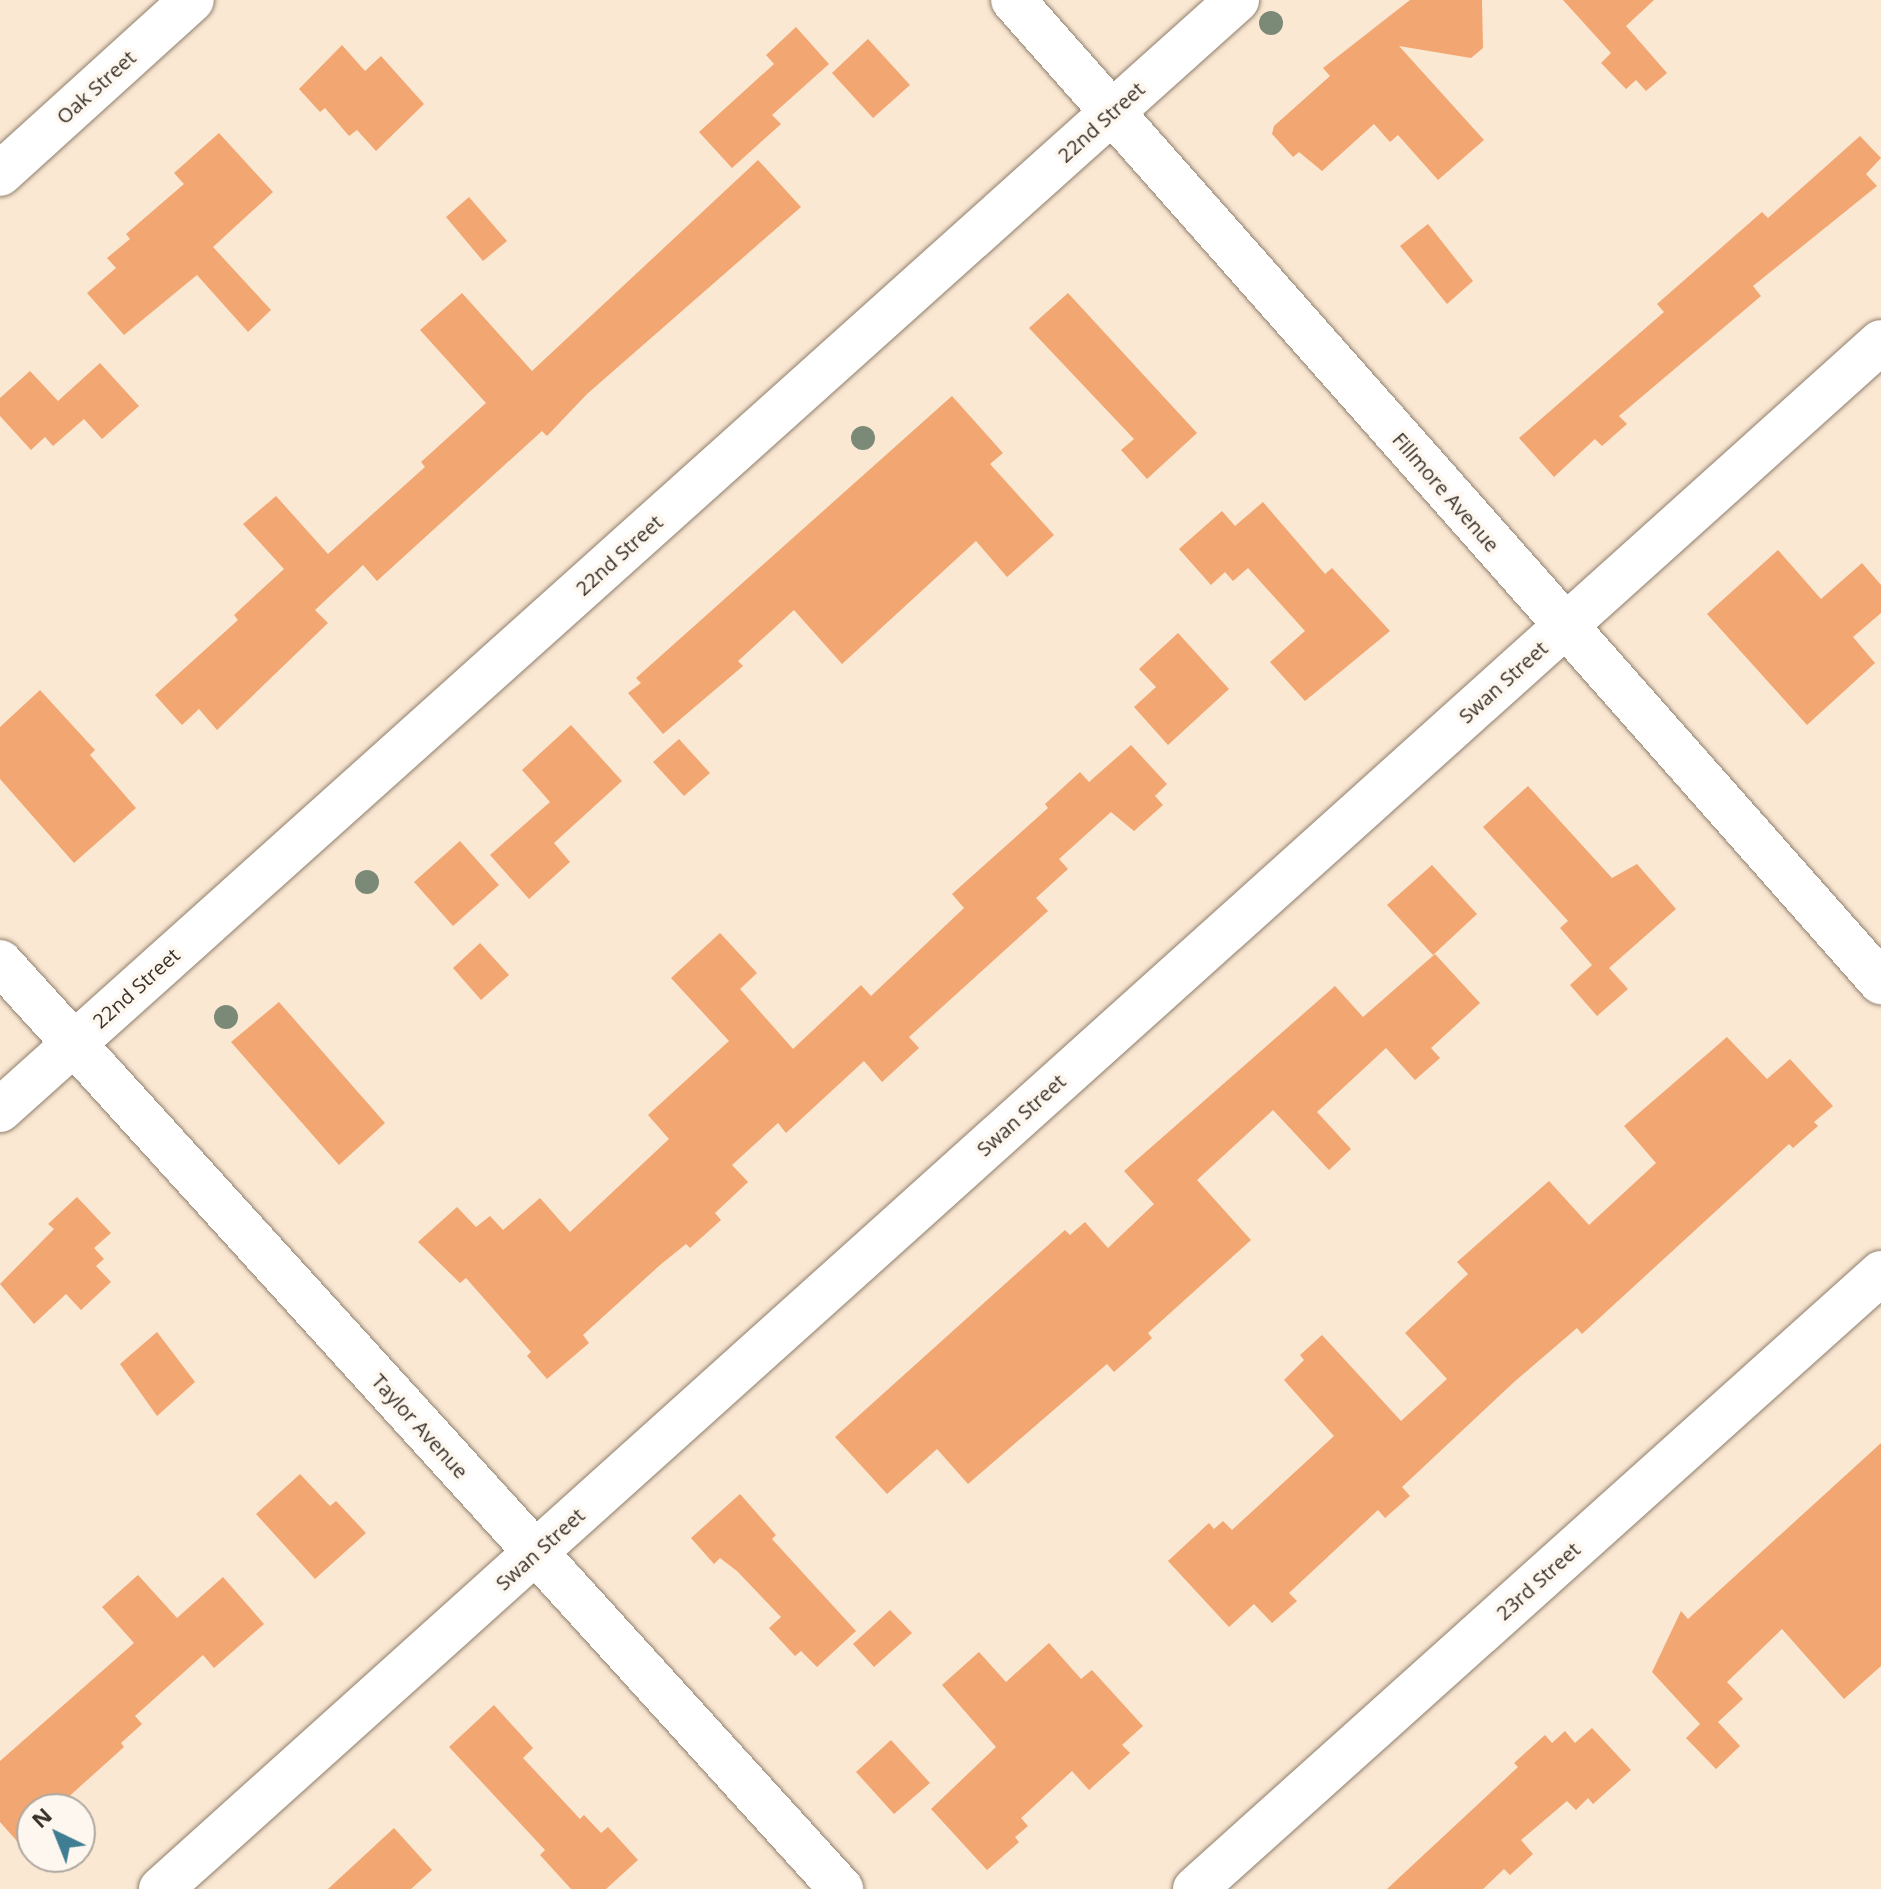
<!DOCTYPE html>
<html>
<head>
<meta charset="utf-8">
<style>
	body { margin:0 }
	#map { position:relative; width:1881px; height:1889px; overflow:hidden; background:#fae8d3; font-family:"Open Sans",sans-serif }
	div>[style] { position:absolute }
	.building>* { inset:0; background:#f2a671 }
	.roads { filter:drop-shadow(0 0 2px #8f7f6c) drop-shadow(0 0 2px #8f7f6c) }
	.minor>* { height:44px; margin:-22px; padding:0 22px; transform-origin:22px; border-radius:22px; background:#fff }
	.trees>* { width:24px; height:24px; margin:-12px; border-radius:50%; background:#7a8a77 }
	span { translate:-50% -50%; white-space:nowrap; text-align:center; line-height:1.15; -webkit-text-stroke:7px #fef7ef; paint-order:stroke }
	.street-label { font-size:20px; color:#383129 }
	.north { position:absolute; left:16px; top:1793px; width:80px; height:80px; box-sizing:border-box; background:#fef7ef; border:2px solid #afa8a0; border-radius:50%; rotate:317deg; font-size:22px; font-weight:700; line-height:32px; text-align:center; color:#383129 }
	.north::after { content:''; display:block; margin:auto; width:28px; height:36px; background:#3e7d92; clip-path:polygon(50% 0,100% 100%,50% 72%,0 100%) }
</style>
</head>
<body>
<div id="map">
	<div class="building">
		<div style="clip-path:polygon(1410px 0,1482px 0,1483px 48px,1471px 58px,1399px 46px,1484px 140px,1438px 180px,1398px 135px,1390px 142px,1374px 124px,1322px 171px,1299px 152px,1293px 157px,1272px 134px,1274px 126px,1330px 76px,1323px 68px)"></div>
		<div style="clip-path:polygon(1563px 0,1654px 0,1626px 26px,1667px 73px,1646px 91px,1636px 80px,1626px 89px,1601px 63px,1611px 53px)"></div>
		<div style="clip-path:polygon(796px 27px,829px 64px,772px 115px,781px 124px,732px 168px,699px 132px,774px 64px,766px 55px)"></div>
		<div style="clip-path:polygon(868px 39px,910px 85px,873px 118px,832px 73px)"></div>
		<div style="clip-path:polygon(342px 45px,365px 71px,381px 56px,424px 104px,376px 151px,357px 130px,349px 136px,325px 108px,320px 112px,299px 89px)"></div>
		<div style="clip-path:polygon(219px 133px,273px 192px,213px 247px,271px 310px,248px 332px,197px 275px,124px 335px,87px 293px,116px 268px,107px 258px,130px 239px,126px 234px,184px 184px,174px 173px)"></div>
		<div style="clip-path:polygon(1860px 136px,1881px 158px,1866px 174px,1877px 186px,1753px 286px,1761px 296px,1619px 416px,1627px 424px,1602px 446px,1595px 439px,1554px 477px,1519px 438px,1664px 312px,1657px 304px,1762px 212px,1768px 218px)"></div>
		<div style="clip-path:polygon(758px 160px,801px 207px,587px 394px,547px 436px,542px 431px,377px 581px,363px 565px,315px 610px,328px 623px,217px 730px,199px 709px,182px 725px,155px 695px,238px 620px,234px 615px,284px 569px,243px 524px,276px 496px,328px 554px,425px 467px,421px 462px,486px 403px,420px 330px,462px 293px,532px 371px)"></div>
		<div style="clip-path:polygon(469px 197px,507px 241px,483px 261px,446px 217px)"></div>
		<div style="clip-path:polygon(1428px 224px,1473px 281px,1447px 304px,1400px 246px)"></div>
		<div style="clip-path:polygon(1068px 293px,1197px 433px,1147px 479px,1121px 450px,1134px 439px,1029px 328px)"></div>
		<div style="clip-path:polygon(100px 363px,139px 406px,102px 439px,84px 419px,53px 446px,45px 437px,31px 450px,0 416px,0 398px,30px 371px,58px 401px)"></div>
		<div style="clip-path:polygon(952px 396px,1003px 453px,990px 464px,1054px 535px,1007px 577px,976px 541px,842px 664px,794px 610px,738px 661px,743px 666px,663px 734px,628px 693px,641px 683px,636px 678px)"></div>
		<div style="clip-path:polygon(1263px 502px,1325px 574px,1332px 568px,1390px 631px,1305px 701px,1270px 662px,1305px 631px,1248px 568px,1233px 581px,1225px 572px,1211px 585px,1179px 549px,1222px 511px,1235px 526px)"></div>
		<div style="clip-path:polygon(1778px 550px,1821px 599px,1862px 563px,1881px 585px,1881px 613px,1853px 637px,1875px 663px,1807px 725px,1707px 614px)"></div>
		<div style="clip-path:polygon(1178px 633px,1229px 689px,1168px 745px,1134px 707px,1156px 687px,1139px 669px)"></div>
		<div style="clip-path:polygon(40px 690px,95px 750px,90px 755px,136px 808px,74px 863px,0 779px,0 727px)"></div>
		<div style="clip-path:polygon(571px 725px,622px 781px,554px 843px,570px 862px,529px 899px,490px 855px,550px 802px,522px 770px)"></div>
		<div style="clip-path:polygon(679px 739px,710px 773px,684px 796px,653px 762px)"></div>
		<div style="clip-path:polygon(1131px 745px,1167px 784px,1155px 796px,1163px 805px,1134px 831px,1111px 812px,1059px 859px,1068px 869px,1036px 898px,1048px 911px,909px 1037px,919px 1048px,882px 1082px,864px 1061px,786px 1133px,778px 1123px,732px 1165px,748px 1182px,715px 1213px,721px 1220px,690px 1248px,686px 1244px,660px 1265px,583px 1335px,589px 1343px,547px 1379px,527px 1356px,531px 1352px,466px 1278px,460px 1283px,418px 1242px,457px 1207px,476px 1227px,490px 1216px,503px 1230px,540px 1198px,570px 1232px,669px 1139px,648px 1115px,729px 1041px,671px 978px,720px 933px,757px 973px,740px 989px,793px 1049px,861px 985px,871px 996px,964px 908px,952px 894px,1048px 808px,1045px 804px,1080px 772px,1089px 782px)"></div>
		<div style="clip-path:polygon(1528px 786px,1612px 878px,1637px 864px,1676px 909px,1609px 968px,1628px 989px,1597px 1016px,1570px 985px,1592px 965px,1560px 928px,1568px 921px,1483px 827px)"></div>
		<div style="clip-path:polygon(460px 841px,499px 885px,453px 926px,414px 882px)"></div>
		<div style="clip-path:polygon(1432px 865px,1477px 914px,1433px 955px,1387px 905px)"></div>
		<div style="clip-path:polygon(480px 943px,509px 975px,481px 1000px,453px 968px)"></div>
		<div style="clip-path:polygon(1435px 954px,1480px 1003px,1431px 1048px,1440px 1058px,1415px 1080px,1386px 1048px,1317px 1112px,1351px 1149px,1329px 1170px,1273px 1110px,1197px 1180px,1251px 1240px,1148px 1333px,1152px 1338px,1114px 1372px,1107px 1364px,968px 1484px,937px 1449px,887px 1494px,835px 1437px,1065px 1230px,1070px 1235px,1085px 1222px,1108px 1248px,1154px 1204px,1124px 1171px,1335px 986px,1363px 1017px)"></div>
		<div style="clip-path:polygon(279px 1002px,385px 1123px,339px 1165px,231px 1042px)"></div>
		<div style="clip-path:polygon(1727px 1037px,1767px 1079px,1790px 1059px,1833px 1106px,1814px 1122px,1818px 1126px,1793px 1148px,1789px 1144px,1582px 1334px,1577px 1328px,1514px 1382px,1402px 1487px,1410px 1496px,1385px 1518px,1378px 1510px,1289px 1593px,1297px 1601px,1272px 1623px,1254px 1604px,1229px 1627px,1168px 1561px,1209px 1523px,1214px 1529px,1223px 1521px,1232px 1530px,1334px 1436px,1284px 1380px,1304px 1360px,1300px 1355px,1322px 1335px,1401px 1421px,1447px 1379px,1405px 1333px,1468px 1274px,1457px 1262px,1549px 1181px,1589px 1225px,1656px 1163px,1624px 1126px)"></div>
		<div style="clip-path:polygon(77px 1197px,111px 1233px,94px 1248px,104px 1259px,96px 1266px,111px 1282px,81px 1310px,66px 1294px,34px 1324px,0 1284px,54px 1229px,48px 1224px)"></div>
		<div style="clip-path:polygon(157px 1332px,195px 1382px,157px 1416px,120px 1364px)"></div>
		<div style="clip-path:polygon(1881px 1443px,1881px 1666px,1844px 1699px,1782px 1629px,1727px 1682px,1743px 1699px,1718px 1722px,1740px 1746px,1716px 1769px,1686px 1738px,1700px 1724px,1652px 1672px,1681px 1611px,1688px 1619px)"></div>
		<div style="clip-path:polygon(300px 1474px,330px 1506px,336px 1501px,366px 1533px,315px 1579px,256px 1514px)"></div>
		<div style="clip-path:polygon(740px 1494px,776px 1535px,772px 1539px,856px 1631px,817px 1667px,801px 1651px,795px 1656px,769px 1628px,781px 1617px,737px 1571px,720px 1558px,714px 1564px,691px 1538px)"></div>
		<div style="clip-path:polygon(138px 1575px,177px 1618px,223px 1577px,264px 1624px,214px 1668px,203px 1655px,135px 1716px,142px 1724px,121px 1743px,124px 1747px,55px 1809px,32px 1809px,32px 1858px,0 1822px,0 1761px,134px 1643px,102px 1607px)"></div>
		<div style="clip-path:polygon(890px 1610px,912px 1633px,874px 1667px,853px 1644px)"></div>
		<div style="clip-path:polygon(1049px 1643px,1081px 1679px,1092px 1670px,1143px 1726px,1122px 1745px,1130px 1753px,1089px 1790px,1072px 1771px,1021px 1818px,1028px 1826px,1015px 1837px,1019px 1842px,987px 1870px,931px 1809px,996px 1747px,942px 1685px,979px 1652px,1006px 1682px)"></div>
		<div style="clip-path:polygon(494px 1705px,533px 1748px,523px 1758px,580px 1819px,584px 1815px,601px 1833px,608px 1827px,638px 1860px,606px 1889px,571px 1889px,540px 1855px,545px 1850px,449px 1747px)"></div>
		<div style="clip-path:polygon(1592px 1728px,1631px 1770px,1593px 1804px,1588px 1798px,1576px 1810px,1567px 1801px,1521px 1840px,1533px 1854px,1510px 1875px,1504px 1869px,1483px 1889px,1387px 1889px,1518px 1767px,1514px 1763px,1545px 1735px,1552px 1743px,1565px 1731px,1575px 1743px)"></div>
		<div style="clip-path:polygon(891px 1740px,930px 1783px,894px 1814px,856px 1772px)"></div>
		<div style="clip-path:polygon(394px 1828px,432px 1870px,411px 1889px,328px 1889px)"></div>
	</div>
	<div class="roads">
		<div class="minor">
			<div style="left:1013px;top:0;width:1311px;rotate:48.53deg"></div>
			<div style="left:0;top:174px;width:259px;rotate:-42.2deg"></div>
			<div style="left:0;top:962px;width:1252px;rotate:47.78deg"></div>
			<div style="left:0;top:1110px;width:1662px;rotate:-41.9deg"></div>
			<div style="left:161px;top:1889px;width:2313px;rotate:-41.97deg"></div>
			<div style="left:1195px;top:1889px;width:922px;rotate:-41.92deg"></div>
		</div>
	</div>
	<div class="trees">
		<div style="left:1271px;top:23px"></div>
		<div style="left:863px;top:438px"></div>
		<div style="left:367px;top:882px"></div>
		<div style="left:226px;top:1017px"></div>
	</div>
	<div class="street-label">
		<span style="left:96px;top:87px;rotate:-42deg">Oak Street</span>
		<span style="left:1101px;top:122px;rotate:-42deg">22nd Street</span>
		<span style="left:1446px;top:492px;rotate:49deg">Fillmore Avenue</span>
		<span style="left:619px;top:555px;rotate:-42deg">22nd Street</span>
		<span style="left:1503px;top:682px;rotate:-42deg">Swan Street</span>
		<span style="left:136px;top:988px;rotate:-42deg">22nd Street</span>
		<span style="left:1021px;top:1115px;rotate:-42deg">Swan Street</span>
		<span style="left:420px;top:1426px;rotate:48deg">Taylor Avenue</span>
		<span style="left:540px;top:1549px;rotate:-42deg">Swan Street</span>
		<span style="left:1538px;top:1581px;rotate:-42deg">23rd Street</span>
	</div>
	<div class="north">N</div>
</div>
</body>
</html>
